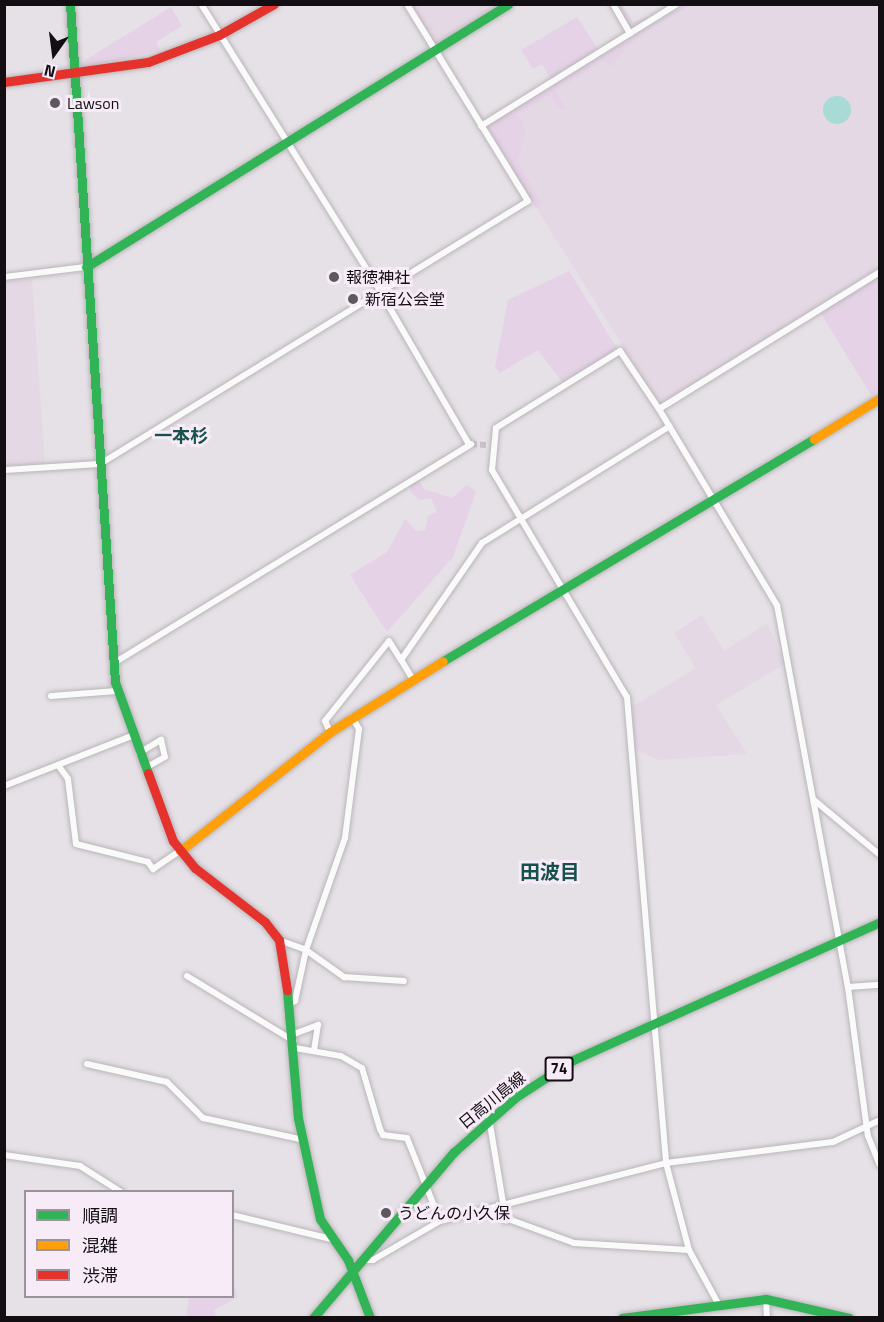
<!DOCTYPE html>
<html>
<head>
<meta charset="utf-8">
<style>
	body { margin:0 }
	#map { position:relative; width:884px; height:1322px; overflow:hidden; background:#e6e1e6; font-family:"Titillium Web","Noto Sans JP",sans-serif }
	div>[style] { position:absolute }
	.built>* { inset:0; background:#e4d8e4 }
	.green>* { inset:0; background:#e5d2e6 }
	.water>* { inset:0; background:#a8dbd5 }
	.round { border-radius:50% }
	.street-tunnel>* { height:6px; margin-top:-3px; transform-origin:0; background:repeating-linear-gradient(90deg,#c6c1c6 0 6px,transparent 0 9px) }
	.roads { filter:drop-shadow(0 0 2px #b9b5b9) drop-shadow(0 0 2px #b9b5b9) }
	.street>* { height:6px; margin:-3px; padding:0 3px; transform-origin:3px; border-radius:3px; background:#fbfafb }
	.fast>* { height:9px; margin:-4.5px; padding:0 4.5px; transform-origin:4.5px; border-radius:4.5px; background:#30b455 }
	.slow>* { height:9px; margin:-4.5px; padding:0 4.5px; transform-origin:4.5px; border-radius:4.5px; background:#ff9f0a }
	.jam>* { height:9px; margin:-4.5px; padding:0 4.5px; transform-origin:4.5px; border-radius:4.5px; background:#e5322d }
	.dots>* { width:16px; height:16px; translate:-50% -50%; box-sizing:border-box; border:3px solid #f6ebf7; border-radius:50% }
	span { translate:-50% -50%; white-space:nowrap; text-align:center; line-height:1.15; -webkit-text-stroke:6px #f6ebf7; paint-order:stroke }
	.shield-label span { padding:2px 4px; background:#f6ebf7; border:2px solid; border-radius:4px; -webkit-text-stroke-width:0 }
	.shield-label { font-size:15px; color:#120e12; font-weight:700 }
	.poi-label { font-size:16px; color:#120e12 }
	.left { translate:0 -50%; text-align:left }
	.street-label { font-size:16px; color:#120e12 }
	.neighbourhood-label { font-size:18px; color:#16514b; font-weight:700 }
	.quarter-label { font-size:20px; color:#16514b; font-weight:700 }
	.frame { position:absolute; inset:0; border:6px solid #120e12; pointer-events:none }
	.legend { position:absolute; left:24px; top:1190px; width:210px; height:108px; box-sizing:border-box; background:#f6ebf7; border:2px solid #9b939b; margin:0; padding:8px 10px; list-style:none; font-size:18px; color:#120e12 }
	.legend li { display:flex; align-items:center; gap:12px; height:30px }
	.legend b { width:30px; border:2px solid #9b939b }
	.north { position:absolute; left:24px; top:24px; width:60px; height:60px; -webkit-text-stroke:4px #f6ebf7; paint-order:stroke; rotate:194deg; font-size:16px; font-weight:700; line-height:24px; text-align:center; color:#120e12 }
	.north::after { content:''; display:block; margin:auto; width:21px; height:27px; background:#120e12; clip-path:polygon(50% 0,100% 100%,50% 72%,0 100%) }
</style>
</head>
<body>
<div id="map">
	<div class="built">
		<div style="clip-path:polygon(409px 5px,501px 5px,436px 45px)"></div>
		<div style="clip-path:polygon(684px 5px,879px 5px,879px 267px,660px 405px,486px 128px)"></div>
		<div style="clip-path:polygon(32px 279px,45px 464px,5px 467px,5px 281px)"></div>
		<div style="clip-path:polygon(702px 615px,724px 651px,767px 623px,785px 664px,716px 705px,747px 754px,659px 760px,634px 749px,630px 708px,696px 668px,674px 633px)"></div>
	</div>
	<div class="green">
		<div style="clip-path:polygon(615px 5px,622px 5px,633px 22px,658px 13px,631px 30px)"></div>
		<div style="clip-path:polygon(686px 5px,691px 5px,636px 37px,610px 67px,605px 59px,555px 90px,566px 109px,562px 111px,549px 94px,518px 114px,526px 133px,517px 161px,542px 203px,536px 208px,488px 125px)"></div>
		<div style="clip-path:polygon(171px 7px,182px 26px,156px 42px,160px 50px,83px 69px,79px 64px)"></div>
		<div style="clip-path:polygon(577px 17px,598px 49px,551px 79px,542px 64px,533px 69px,521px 50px)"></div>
		<div style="clip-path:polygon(569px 271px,618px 350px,562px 382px,538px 350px,500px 373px,495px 367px,508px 300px)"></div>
		<div style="clip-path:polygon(879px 275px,879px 390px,871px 395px,820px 312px)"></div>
		<div style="clip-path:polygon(418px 479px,424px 489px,452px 498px,467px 485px,476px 492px,453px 557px,387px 632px,350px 575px,387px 552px,405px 519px,416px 531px,425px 530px,428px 516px,437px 512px,431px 498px,419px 500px,411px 492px,410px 485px)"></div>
		<div style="clip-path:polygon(233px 1283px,238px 1297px,214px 1310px,216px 1317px,186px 1317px,189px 1297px,232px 1296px)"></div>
	</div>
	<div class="water">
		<div class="round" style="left:823px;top:96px;width:28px;height:28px"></div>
	</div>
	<div class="street-tunnel">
		<div style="left:471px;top:444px;width:15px;rotate:4deg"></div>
	</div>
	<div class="roads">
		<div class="street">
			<div style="left:201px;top:4px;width:338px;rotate:58deg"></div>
			<div style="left:380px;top:291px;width:176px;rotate:59.9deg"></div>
			<div style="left:613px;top:4px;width:34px;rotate:60deg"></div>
			<div style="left:481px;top:126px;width:231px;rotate:-31.9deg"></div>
			<div style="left:880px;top:272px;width:260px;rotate:148.2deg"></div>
			<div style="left:659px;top:409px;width:229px;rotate:59deg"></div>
			<div style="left:777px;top:605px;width:389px;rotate:79.5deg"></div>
			<div style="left:848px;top:987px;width:150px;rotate:82.4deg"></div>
			<div style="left:868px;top:1136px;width:31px;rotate:68deg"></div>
			<div style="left:4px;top:277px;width:83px;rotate:-7deg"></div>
			<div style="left:659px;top:409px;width:70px;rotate:-123.9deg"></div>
			<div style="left:620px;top:351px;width:146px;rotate:148.2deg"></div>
			<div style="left:496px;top:428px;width:42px;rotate:95.4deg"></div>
			<div style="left:492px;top:470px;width:264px;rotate:59.3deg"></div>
			<div style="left:627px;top:697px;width:468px;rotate:85.2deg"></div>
			<div style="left:666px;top:1163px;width:90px;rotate:75.2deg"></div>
			<div style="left:689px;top:1250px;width:63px;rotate:61.4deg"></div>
			<div style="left:4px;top:470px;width:96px;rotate:-3.6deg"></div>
			<div style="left:100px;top:464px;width:502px;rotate:-31.57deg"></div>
			<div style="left:528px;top:201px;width:231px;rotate:-121.6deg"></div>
			<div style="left:114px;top:663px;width:419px;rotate:-31.5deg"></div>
			<div style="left:412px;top:678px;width:21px;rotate:-121deg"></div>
			<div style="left:401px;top:660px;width:142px;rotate:-55.3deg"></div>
			<div style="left:482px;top:543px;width:221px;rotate:-31.9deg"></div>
			<div style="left:51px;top:696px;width:66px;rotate:-4.3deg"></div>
			<div style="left:330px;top:732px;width:12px;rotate:-114deg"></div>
			<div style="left:325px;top:721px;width:102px;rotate:-51.3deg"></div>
			<div style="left:389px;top:641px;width:22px;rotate:58deg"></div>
			<div style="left:139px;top:753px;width:26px;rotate:-31deg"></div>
			<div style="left:161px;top:740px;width:17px;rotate:77deg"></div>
			<div style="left:165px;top:757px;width:23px;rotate:151deg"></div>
			<div style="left:58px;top:765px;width:17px;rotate:54deg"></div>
			<div style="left:68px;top:779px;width:65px;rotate:83deg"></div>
			<div style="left:76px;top:844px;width:74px;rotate:14deg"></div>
			<div style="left:148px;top:862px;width:9px;rotate:54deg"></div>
			<div style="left:153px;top:869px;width:32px;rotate:-34deg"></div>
			<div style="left:4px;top:786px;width:140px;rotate:-21.4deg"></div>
			<div style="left:814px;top:800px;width:86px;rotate:39.8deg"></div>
			<div style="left:279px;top:940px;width:29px;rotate:20deg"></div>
			<div style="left:306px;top:950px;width:47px;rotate:35.4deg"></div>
			<div style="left:344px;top:977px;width:60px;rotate:3.8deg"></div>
			<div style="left:187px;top:976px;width:125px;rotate:31.3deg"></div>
			<div style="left:848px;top:987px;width:32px;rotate:-4deg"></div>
			<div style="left:289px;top:1004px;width:7px;rotate:-27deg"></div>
			<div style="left:295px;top:1001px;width:52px;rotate:-77.8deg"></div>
			<div style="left:306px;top:950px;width:119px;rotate:-70.8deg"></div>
			<div style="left:345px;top:838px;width:110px;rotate:-82.7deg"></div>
			<div style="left:359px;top:729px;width:14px;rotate:-120deg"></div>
			<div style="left:294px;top:1034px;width:26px;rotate:-21deg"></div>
			<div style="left:318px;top:1025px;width:26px;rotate:99deg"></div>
			<div style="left:295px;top:1048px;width:47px;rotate:9.9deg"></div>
			<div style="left:341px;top:1056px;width:24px;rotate:30deg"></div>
			<div style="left:362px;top:1068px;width:64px;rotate:73.6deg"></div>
			<div style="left:380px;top:1129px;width:7px;rotate:63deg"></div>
			<div style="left:383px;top:1135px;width:24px;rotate:7deg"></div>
			<div style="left:407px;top:1138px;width:89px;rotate:68.3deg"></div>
			<div style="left:87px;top:1064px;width:82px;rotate:12.7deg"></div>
			<div style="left:167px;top:1082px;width:51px;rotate:45deg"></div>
			<div style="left:203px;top:1118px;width:103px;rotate:12.3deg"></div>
			<div style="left:489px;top:1118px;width:104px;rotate:80.6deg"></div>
			<div style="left:4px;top:1155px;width:77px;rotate:8.2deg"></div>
			<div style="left:80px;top:1166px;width:49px;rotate:32.4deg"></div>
			<div style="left:489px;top:1212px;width:90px;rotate:20deg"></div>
			<div style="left:574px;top:1243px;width:115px;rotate:3.5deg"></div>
			<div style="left:232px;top:1215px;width:102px;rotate:13.6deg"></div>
			<div style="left:363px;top:1260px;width:10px"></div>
			<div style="left:373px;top:1260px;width:78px;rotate:-30.2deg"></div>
			<div style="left:440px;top:1221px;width:233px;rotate:-14.4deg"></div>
			<div style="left:666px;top:1163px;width:168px;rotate:-7.2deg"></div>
			<div style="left:833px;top:1142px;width:52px;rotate:-25.1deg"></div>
			<div style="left:766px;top:1299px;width:19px;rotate:87deg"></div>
		</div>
		<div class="fast">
			<div style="left:70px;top:4px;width:679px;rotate:86.2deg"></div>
			<div style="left:115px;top:682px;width:97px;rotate:70.1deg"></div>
			<div style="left:86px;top:267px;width:497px;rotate:-31.9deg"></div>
			<div style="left:443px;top:661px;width:432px;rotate:-30.9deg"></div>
			<div style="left:287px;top:990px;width:128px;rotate:85.1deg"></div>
			<div style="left:298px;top:1118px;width:103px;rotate:77.7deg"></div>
			<div style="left:320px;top:1219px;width:50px;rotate:55.7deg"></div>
			<div style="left:348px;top:1260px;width:62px;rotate:69.2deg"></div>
			<div style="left:313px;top:1318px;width:218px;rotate:-49.7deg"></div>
			<div style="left:454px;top:1152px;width:83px;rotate:-41.6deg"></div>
			<div style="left:516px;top:1097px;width:68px;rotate:-33deg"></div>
			<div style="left:573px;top:1060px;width:337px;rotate:-24.2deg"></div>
			<div style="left:622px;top:1318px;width:145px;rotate:-7.5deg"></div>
			<div style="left:766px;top:1299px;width:85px;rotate:12.9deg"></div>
		</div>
		<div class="slow">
			<div style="left:814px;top:439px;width:78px;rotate:-31.8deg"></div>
			<div style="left:180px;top:851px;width:191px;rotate:-38.4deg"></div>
			<div style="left:330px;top:732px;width:133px;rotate:-32.1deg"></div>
		</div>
		<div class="jam">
			<div style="left:4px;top:82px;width:145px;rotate:-7.9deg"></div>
			<div style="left:148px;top:62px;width:76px;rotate:-20.8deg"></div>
			<div style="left:219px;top:35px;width:63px;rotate:-29.4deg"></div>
			<div style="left:148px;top:773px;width:72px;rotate:69.8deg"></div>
			<div style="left:173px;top:841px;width:35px;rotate:51deg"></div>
			<div style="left:195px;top:868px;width:88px;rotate:37.6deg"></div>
			<div style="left:265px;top:922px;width:23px;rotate:52deg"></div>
			<div style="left:279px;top:940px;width:51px;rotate:80.9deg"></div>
		</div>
	</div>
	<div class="dots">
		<div style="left:55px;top:103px;background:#5c585c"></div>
		<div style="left:334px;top:277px;background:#5c585c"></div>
		<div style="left:353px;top:299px;background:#5c585c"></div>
		<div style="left:386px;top:1213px;background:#5c585c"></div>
	</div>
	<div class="shield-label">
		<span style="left:559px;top:1069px">74</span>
	</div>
	<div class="poi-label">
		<span class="left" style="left:67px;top:103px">Lawson</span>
		<span class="left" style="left:346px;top:277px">報徳神社</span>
		<span class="left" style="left:365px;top:299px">新宿公会堂</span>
		<span class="left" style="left:398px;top:1213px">うどんの小久保</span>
	</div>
	<div class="street-label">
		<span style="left:492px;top:1100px;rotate:-39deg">日高川島線</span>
	</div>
	<div class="neighbourhood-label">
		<span style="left:181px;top:436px">一本杉</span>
	</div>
	<div class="quarter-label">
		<span style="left:550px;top:871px">田波目</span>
	</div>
	<div class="frame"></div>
	<ul class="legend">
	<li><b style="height:8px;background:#30b455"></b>順調</li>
	<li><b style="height:8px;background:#ff9f0a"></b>混雑</li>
	<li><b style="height:8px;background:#e5322d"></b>渋滞</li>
	</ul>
	<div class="north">N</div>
</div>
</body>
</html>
